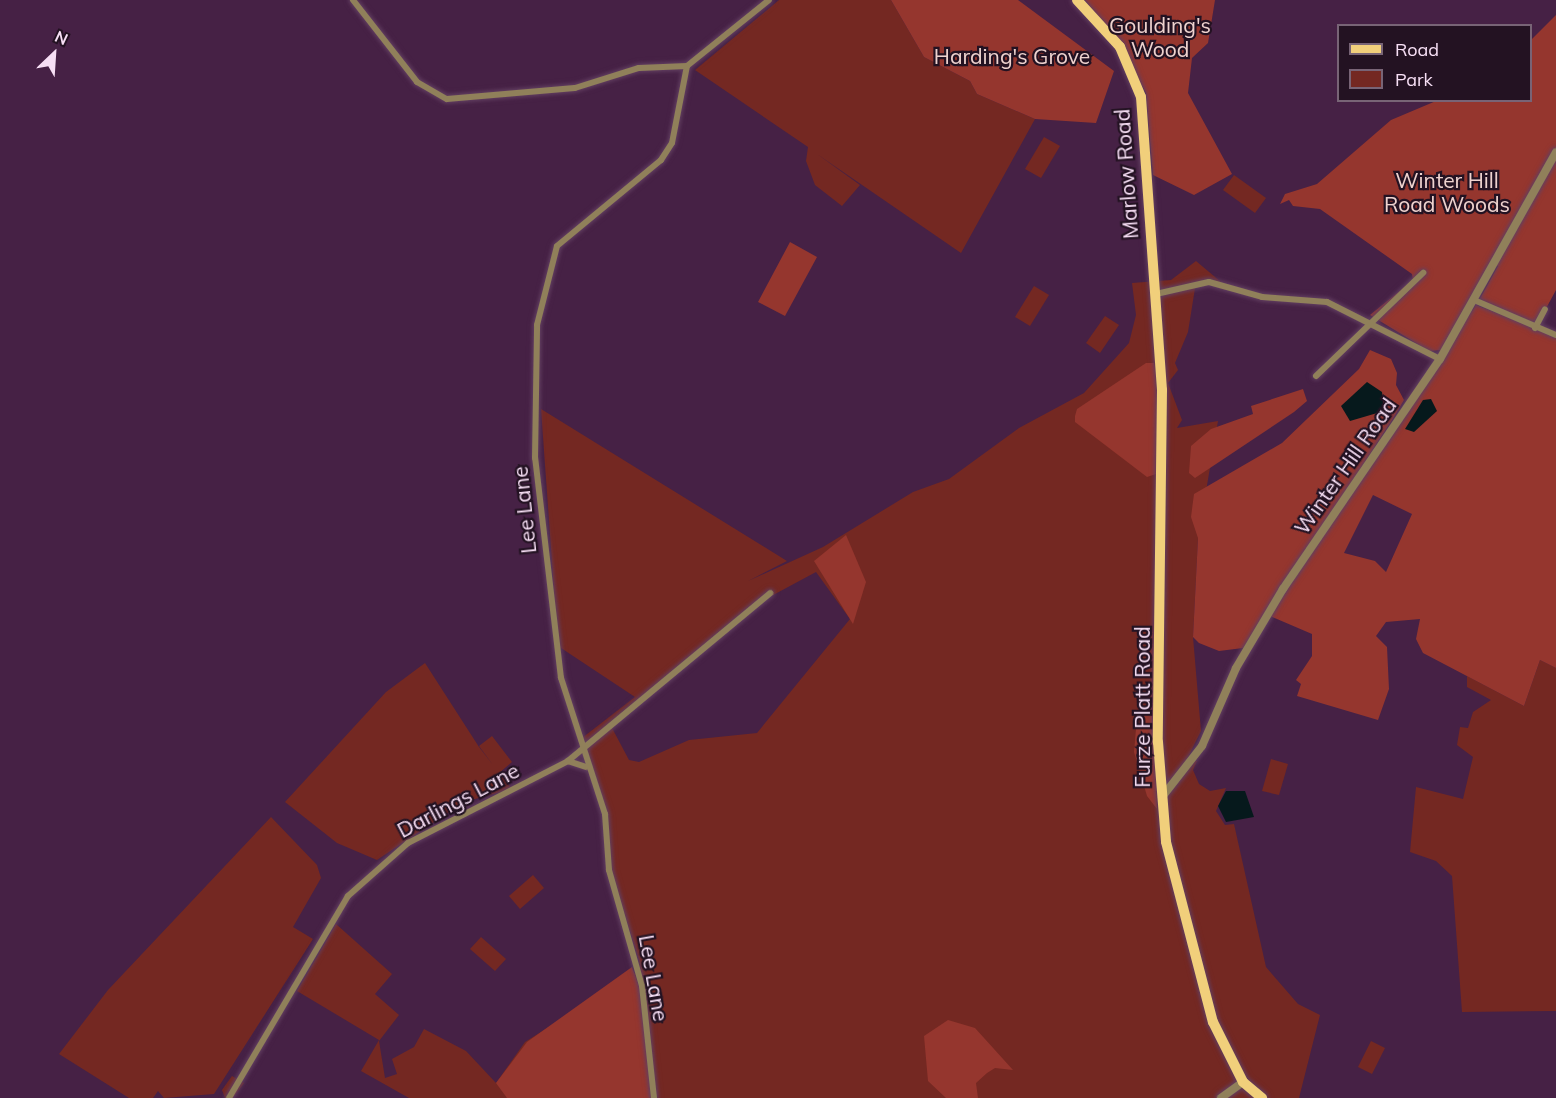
<!DOCTYPE html>
<html>
<head>
<meta charset="utf-8">
<style>
	body { margin:0 }
	#map { position:relative; width:1556px; height:1098px; overflow:hidden; background:#462145; font-family:Mulish,sans-serif }
	div>[style] { position:absolute }
	.green>* { inset:0; background:#742822 }
	.forest>* { inset:0; background:#95362e }
	.water>* { inset:0; background:#06191c }
	.roads { filter:drop-shadow(0 0 2px #623f61) drop-shadow(0 0 2px #623f61) }
	.minor>* { height:6px; margin:-3px; padding:0 3px; transform-origin:3px; border-radius:3px; background:#90805a }
	.tertiary>* { height:8px; margin:-4px; padding:0 4px; transform-origin:4px; border-radius:4px; background:#90805a }
	.primary>* { height:10px; margin:-5px; padding:0 5px; transform-origin:5px; border-radius:5px; background:#f1cf7b }
	span { translate:-50% -50%; white-space:nowrap; text-align:center; line-height:1.15; -webkit-text-stroke:4.5px #231222; paint-order:stroke }
	.park-label { font-size:21px; color:#efd3cf }
	.street-label { font-size:21px; color:#f7dff5 }
	.legend { position:absolute; left:1337px; top:24px; width:195px; height:78px; box-sizing:border-box; background:#231222; border:2px solid #786476; margin:0; padding:8px 10px; list-style:none; font-size:18px; color:#f7dff5 }
	.legend li { display:flex; align-items:center; gap:12px; height:30px }
	.legend b { width:30px; border:2px solid #786476 }
	.north { position:absolute; left:24px; top:24px; width:60px; height:60px; -webkit-text-stroke:4px #231222; paint-order:stroke; rotate:25deg; font-size:16px; font-weight:700; line-height:24px; text-align:center; color:#f7dff5 }
	.north::after { content:''; display:block; margin:auto; width:21px; height:27px; background:#f7dff5; clip-path:polygon(50% 0,100% 100%,50% 72%,0 100%) }
</style>
</head>
<body>
<div id="map">
	<div class="green">
		<div style="clip-path:polygon(779px 0,891px 0,924px 57px,970px 81px,977px 94px,1035px 119px,961px 253px,817px 154px,860px 185px,842px 206px,815px 185px,806px 161px,808px 147px,695px 70px)"></div>
		<div style="clip-path:polygon(1044px 137px,1060px 146px,1041px 178px,1025px 169px)"></div>
		<div style="clip-path:polygon(1234px 175px,1266px 198px,1255px 213px,1223px 190px)"></div>
		<div style="clip-path:polygon(evenodd,1196px 261px,1221px 282px,1196px 282px,1188px 332px,1175px 363px,1178px 370px,1168px 383px,1182px 420px,1177px 428px,1218px 421px,1198px 538px,1193px 637px,1201px 731px,1187px 759px,1197px 761px,1193px 770px,1199px 784px,1210px 791px,1226px 788px,1216px 811px,1225px 825px,1234px 824px,1266px 967px,1298px 1004px,1320px 1015px,1299px 1098px,656px 1098px,639px 960px,612px 874px,607px 829px,582px 738px,635px 697px,558px 646px,541px 409px,787px 561px,748px 581px,823px 547px,913px 492px,949px 479px,1019px 428px,1084px 393px,1129px 343px,1136px 315px,1132px 283px,1171px 280px,1196px 261px,816px 572px,850px 619px,757px 733px,689px 740px,639px 762px,629px 760px,612px 728px,745px 610px,816px 572px)"></div>
		<div style="clip-path:polygon(1034px 286px,1049px 295px,1030px 326px,1015px 317px)"></div>
		<div style="clip-path:polygon(1105px 316px,1119px 325px,1100px 353px,1086px 343px)"></div>
		<div style="clip-path:polygon(1540px 660px,1556px 668px,1556px 1011px,1462px 1012px,1452px 876px,1436px 861px,1410px 852px,1416px 787px,1463px 799px,1473px 757px,1457px 745px,1460px 727px,1468px 728px,1473px 712px,1491px 700px,1467px 687px,1467px 676px,1524px 706px)"></div>
		<div style="clip-path:polygon(425px 663px,479px 747px,493px 765px,479px 746px,492px 736px,512px 762px,499px 773px,512px 789px,464px 802px,377px 860px,337px 843px,285px 802px,386px 692px)"></div>
		<div style="clip-path:polygon(1271px 759px,1288px 764px,1279px 795px,1262px 791px)"></div>
		<div style="clip-path:polygon(271px 817px,317px 865px,321px 878px,293px 927px,313px 939px,214px 1094px,164px 1098px,158px 1091px,153px 1098px,129px 1098px,59px 1054px,108px 990px)"></div>
		<div style="clip-path:polygon(533px 875px,544px 888px,520px 909px,509px 896px)"></div>
		<div style="clip-path:polygon(336px 924px,392px 974px,375px 994px,399px 1015px,379px 1041px,385px 1078px,397px 1074px,392px 1059px,414px 1047px,424px 1029px,466px 1051px,496px 1083px,525px 1042px,636px 972px,652px 1098px,409px 1098px,361px 1071px,379px 1040px,297px 991px)"></div>
		<div style="clip-path:polygon(481px 937px,506px 959px,495px 971px,470px 949px)"></div>
		<div style="clip-path:polygon(1371px 1041px,1385px 1048px,1372px 1074px,1358px 1067px)"></div>
		<div style="clip-path:polygon(232px 1076px,244px 1083px,233px 1098px,225px 1098px,222px 1090px)"></div>
	</div>
	<div class="forest">
		<div style="clip-path:polygon(891px 0,1018px 0,1114px 71px,1096px 123px,1035px 119px,977px 94px,970px 81px,924px 57px)"></div>
		<div style="clip-path:polygon(1085px 0,1215px 0,1208px 43px,1192px 58px,1188px 93px,1232px 174px,1194px 195px,1153px 175px,1146px 93px,1121px 45px)"></div>
		<div style="clip-path:polygon(1556px 15px,1556px 290px,1536px 327px,1477px 304px,1498px 266px,1492px 263px,1442px 350px,1429px 351px,1370px 315px,1413px 280px,1412px 274px,1320px 209px,1293px 206px,1289px 200px,1280px 204px,1285px 194px,1317px 184px,1391px 120px,1436px 101px,1530px 100px,1531px 40px)"></div>
		<div style="clip-path:polygon(790px 242px,817px 257px,785px 316px,758px 302px)"></div>
		<div style="clip-path:polygon(evenodd,1476px 305px,1556px 336px,1556px 668px,1540px 660px,1524px 706px,1423px 653px,1416px 639px,1420px 619px,1386px 622px,1376px 636px,1387px 647px,1389px 689px,1378px 720px,1297px 696px,1301px 684px,1296px 680px,1312px 656px,1312px 634px,1270px 616px,1476px 305px,1373px 495px,1412px 514px,1386px 572px,1375px 561px,1344px 553px,1373px 495px)"></div>
		<div style="clip-path:polygon(1370px 350px,1391px 359px,1397px 373px,1396px 385px,1404px 400px,1394px 417px,1243px 648px,1219px 651px,1199px 643px,1193px 637px,1198px 538px,1191px 517px,1194px 494px,1282px 443px,1359px 369px)"></div>
		<div style="clip-path:polygon(1146px 363px,1154px 363px,1156px 373px,1159px 473px,1147px 477px,1075px 422px,1075px 416px,1077px 409px)"></div>
		<div style="clip-path:polygon(1303px 389px,1307px 401px,1294px 412px,1195px 478px,1189px 473px,1191px 446px,1211px 429px,1253px 414px,1251px 406px)"></div>
		<div style="clip-path:polygon(846px 535px,866px 582px,853px 624px,814px 561px)"></div>
		<div style="clip-path:polygon(1148px 707px,1153px 712px,1157px 809px,1147px 796px,1134px 752px,1136px 729px)"></div>
		<div style="clip-path:polygon(632px 967px,642px 995px,652px 1098px,507px 1098px,496px 1083px,527px 1042px)"></div>
		<div style="clip-path:polygon(948px 1020px,975px 1028px,1013px 1070px,995px 1068px,987px 1073px,976px 1083px,978px 1098px,946px 1098px,928px 1081px,924px 1036px)"></div>
	</div>
	<div class="water">
		<div style="clip-path:polygon(1367px 382px,1382px 392px,1384px 411px,1350px 421px,1341px 406px)"></div>
		<div style="clip-path:polygon(1431px 399px,1437px 411px,1414px 432px,1405px 429px,1423px 400px)"></div>
		<div style="clip-path:polygon(1226px 791px,1245px 791px,1254px 817px,1226px 822px,1218px 806px)"></div>
	</div>
	<div class="roads">
		<div class="minor">
			<div style="left:353px;top:0;width:104px;rotate:52deg"></div>
			<div style="left:417px;top:82px;width:34px;rotate:30deg"></div>
			<div style="left:447px;top:99px;width:128px;rotate:-4.9deg"></div>
			<div style="left:575px;top:88px;width:67px;rotate:-17.4deg"></div>
			<div style="left:639px;top:68px;width:48px;rotate:-2.4deg"></div>
			<div style="left:1156px;top:294px;width:54px;rotate:-12.8deg"></div>
			<div style="left:1209px;top:282px;width:55px;rotate:15.8deg"></div>
			<div style="left:1262px;top:297px;width:65px;rotate:4.4deg"></div>
			<div style="left:1327px;top:302px;width:127px;rotate:26.8deg"></div>
			<div style="left:1474px;top:300px;width:89px;rotate:23.1deg"></div>
			<div style="left:1535px;top:328px;width:21px;rotate:-62deg"></div>
			<div style="left:1316px;top:376px;width:149px;rotate:-43.9deg"></div>
			<div style="left:568px;top:761px;width:19px;rotate:18deg"></div>
			<div style="left:229px;top:1098px;width:234px;rotate:-59.5deg"></div>
			<div style="left:348px;top:896px;width:80px;rotate:-41.5deg"></div>
			<div style="left:408px;top:843px;width:180px;rotate:-27.1deg"></div>
			<div style="left:568px;top:761px;width:263px;rotate:-39.7deg"></div>
			<div style="left:654px;top:1098px;width:113px;rotate:-96.1deg"></div>
			<div style="left:642px;top:986px;width:121px;rotate:-105.9deg"></div>
			<div style="left:609px;top:870px;width:56px;rotate:-94.1deg"></div>
			<div style="left:605px;top:814px;width:143px;rotate:-107.9deg"></div>
			<div style="left:561px;top:678px;width:222px;rotate:-96.7deg"></div>
			<div style="left:535px;top:458px;width:133px;rotate:-89.1deg"></div>
			<div style="left:537px;top:325px;width:81px;rotate:-75.8deg"></div>
			<div style="left:557px;top:246px;width:135px;rotate:-39.6deg"></div>
			<div style="left:661px;top:160px;width:20px;rotate:-57deg"></div>
			<div style="left:672px;top:143px;width:78px;rotate:-79deg"></div>
			<div style="left:687px;top:66px;width:105px;rotate:-38.8deg"></div>
		</div>
		<div class="tertiary">
			<div style="left:1162px;top:797px;width:65px;rotate:-51.9deg"></div>
			<div style="left:1202px;top:746px;width:85px;rotate:-66.4deg"></div>
			<div style="left:1236px;top:668px;width:92px;rotate:-59.3deg"></div>
			<div style="left:1283px;top:589px;width:278px;rotate:-55.7deg"></div>
			<div style="left:1440px;top:359px;width:237px;rotate:-60.7deg"></div>
			<div style="left:1221px;top:1098px;width:27px;rotate:-36deg"></div>
		</div>
		<div class="primary">
			<div style="left:1077px;top:0;width:64px;rotate:47.5deg"></div>
			<div style="left:1120px;top:47px;width:54px;rotate:67.2deg"></div>
			<div style="left:1141px;top:97px;width:294px;rotate:85.9deg"></div>
			<div style="left:1162px;top:390px;width:352px;rotate:90.7deg"></div>
			<div style="left:1158px;top:742px;width:100px;rotate:85.4deg"></div>
			<div style="left:1166px;top:842px;width:186px;rotate:75.4deg"></div>
			<div style="left:1213px;top:1022px;width:67px;rotate:63.4deg"></div>
			<div style="left:1243px;top:1082px;width:25px;rotate:40deg"></div>
		</div>
	</div>
	<div class="park-label">
		<span style="left:1160px;top:37px">Goulding's<br>Wood</span>
		<span style="left:1012px;top:56px">Harding's Grove</span>
		<span style="left:1447px;top:192px">Winter Hill<br>Road Woods</span>
	</div>
	<div class="street-label">
		<span style="left:1126px;top:174px;rotate:-94deg">Marlow Road</span>
		<span style="left:1345px;top:466px;rotate:-55deg">Winter Hill Road</span>
		<span style="left:524px;top:510px;rotate:-96deg">Lee Lane</span>
		<span style="left:1142px;top:707px;rotate:-90deg">Furze Platt Road</span>
		<span style="left:458px;top:800px;rotate:-28deg">Darlings Lane</span>
		<span style="left:654px;top:978px;rotate:80deg">Lee Lane</span>
	</div>
	<ul class="legend">
	<li><b style="height:8px;background:#f1cf7b"></b>Road</li>
	<li><b style="height:16px;background:#742822"></b>Park</li>
	</ul>
	<div class="north">N</div>
</div>
</body>
</html>
